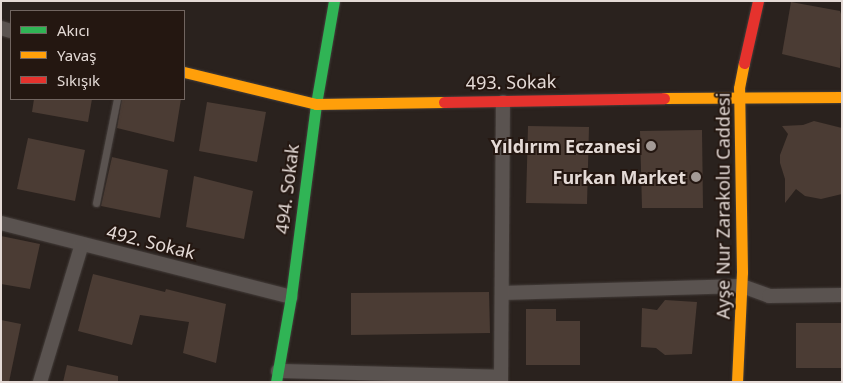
<!DOCTYPE html>
<html>
<head>
<meta charset="utf-8">
<style>
	body { margin:0 }
	#map { position:relative; width:843px; height:383px; overflow:hidden; background:#2a221e; font-family:"Noto Sans",sans-serif }
	div>[style] { position:absolute }
	.building>* { inset:0; background:#4b3c34 }
	.roads { filter:drop-shadow(0 0 1px #443d3a) drop-shadow(0 0 1px #443d3a) }
	.lane>* { height:7px; margin:-3.5px; padding:0 3.5px; transform-origin:3.5px; border-radius:3.5px; background:#5a5350 }
	.street>* { height:14px; margin:-7px; padding:0 7px; transform-origin:7px; border-radius:7px; background:#5a5350 }
	.fast>* { height:11px; margin:-5.5px; padding:0 5.5px; transform-origin:5.5px; border-radius:5.5px; background:#30b455 }
	.slow>* { height:11px; margin:-5.5px; padding:0 5.5px; transform-origin:5.5px; border-radius:5.5px; background:#ff9f0a }
	.jam>* { height:11px; margin:-5.5px; padding:0 5.5px; transform-origin:5.5px; border-radius:5.5px; background:#e5322d }
	.dots>* { width:14px; height:14px; translate:-50% -50%; box-sizing:border-box; border:2px solid #241711; border-radius:50% }
	span { translate:-50% -50%; white-space:nowrap; text-align:center; line-height:1.15; -webkit-text-stroke:4px #241711; paint-order:stroke }
	.street-label { font-size:18px; color:#e4dad6 }
	.poi-label { font-size:18px; color:#e4dad6; font-weight:700 }
	.right { translate:-100% -50%; text-align:right }
	.frame { position:absolute; inset:0; border:2px solid #e4dad6; pointer-events:none }
	.legend { position:absolute; left:10px; top:10px; width:175px; height:90px; box-sizing:border-box; background:#241711; border:1px solid #716560; margin:0; padding:6px 9px; list-style:none; font-size:15px; color:#e4dad6 }
	.legend li { display:flex; align-items:center; gap:10px; height:25px }
	.legend b { width:25px; border:1px solid #716560 }
</style>
</head>
<body>
<div id="map">
	<div class="building">
		<div style="clip-path:polygon(791px 2px,840px 11px,842px 17px,840px 68px,782px 54px)"></div>
		<div style="clip-path:polygon(34px 99px,92px 99px,88px 122px,32px 112px)"></div>
		<div style="clip-path:polygon(122px 99px,181px 99px,174px 142px,117px 128px)"></div>
		<div style="clip-path:polygon(207px 102px,266px 112px,257px 162px,199px 151px)"></div>
		<div style="clip-path:polygon(814px 121px,842px 128px,842px 194px,821px 199px,805px 196px,796px 189px,785px 203px,785px 179px,780px 163px,780px 155px,788px 134px,782px 126px,803px 125px)"></div>
		<div style="clip-path:polygon(528px 126px,589px 127px,587px 204px,526px 203px)"></div>
		<div style="clip-path:polygon(702px 130px,703px 208px,642px 208px,640px 131px)"></div>
		<div style="clip-path:polygon(28px 138px,85px 150px,75px 201px,17px 189px)"></div>
		<div style="clip-path:polygon(112px 157px,168px 170px,160px 218px,101px 206px)"></div>
		<div style="clip-path:polygon(194px 176px,253px 191px,244px 239px,186px 227px)"></div>
		<div style="clip-path:polygon(1px 236px,40px 244px,30px 289px,1px 284px)"></div>
		<div style="clip-path:polygon(93px 274px,165px 292px,166px 289px,226px 304px,216px 363px,183px 353px,189px 322px,140px 315px,132px 345px,78px 331px)"></div>
		<div style="clip-path:polygon(489px 292px,490px 333px,351px 335px,351px 293px)"></div>
		<div style="clip-path:polygon(665px 300px,697px 302px,692px 354px,665px 355px,656px 348px,641px 347px,642px 308px,657px 310px)"></div>
		<div style="clip-path:polygon(526px 309px,556px 309px,556px 321px,580px 321px,580px 365px,526px 365px)"></div>
		<div style="clip-path:polygon(1px 320px,21px 324px,9px 382px,1px 382px)"></div>
		<div style="clip-path:polygon(796px 323px,842px 323px,842px 368px,796px 368px)"></div>
		<div style="clip-path:polygon(67px 365px,118px 376px,118px 382px,63px 382px)"></div>
	</div>
	<div class="roads">
		<div class="lane">
			<div style="left:96px;top:203px;width:106px;rotate:-78.6deg"></div>
		</div>
		<div class="street">
			<div style="left:1px;top:28px;width:10px;rotate:17deg"></div>
			<div style="left:1px;top:223px;width:299px;rotate:14.3deg"></div>
			<div style="left:502px;top:293px;width:240px;rotate:-1.7deg"></div>
			<div style="left:742px;top:286px;width:29px;rotate:20deg"></div>
			<div style="left:769px;top:296px;width:73px;rotate:-0.8deg"></div>
			<div style="left:278px;top:371px;width:223px;rotate:1.5deg"></div>
			<div style="left:40px;top:382px;width:144px;rotate:-73.1deg"></div>
			<div style="left:501px;top:382px;width:280px;rotate:-89.6deg"></div>
		</div>
		<div class="fast">
			<div style="left:276px;top:382px;width:86px;rotate:-80deg"></div>
			<div style="left:291px;top:297px;width:195px;rotate:-82.6deg"></div>
			<div style="left:316px;top:104px;width:105px;rotate:-80.1deg"></div>
		</div>
		<div class="slow">
			<div style="left:184px;top:72px;width:136px;rotate:13.6deg"></div>
			<div style="left:316px;top:104px;width:128px;rotate:-0.9deg"></div>
			<div style="left:664px;top:98px;width:178px;rotate:-0.3deg"></div>
			<div style="left:737px;top:382px;width:110px;rotate:-87.4deg"></div>
			<div style="left:742px;top:272px;width:184px;rotate:-90.9deg"></div>
			<div style="left:739px;top:88px;width:25px;rotate:-79deg"></div>
		</div>
		<div class="jam">
			<div style="left:744px;top:63px;width:64px;rotate:-77.3deg"></div>
			<div style="left:444px;top:102px;width:220px;rotate:-1deg"></div>
		</div>
	</div>
	<div class="dots">
		<div style="left:651px;top:146px;background:#a39a96"></div>
		<div style="left:696px;top:177px;background:#a39a96"></div>
	</div>
	<div class="street-label">
		<span style="left:511px;top:82px;rotate:-1deg">493. Sokak</span>
		<span style="left:287px;top:189px;rotate:-83deg">494. Sokak</span>
		<span style="left:723px;top:206px;rotate:-90deg">Ayşe Nur Zarakolu Caddesi</span>
		<span style="left:151px;top:242px;rotate:14deg">492. Sokak</span>
	</div>
	<div class="poi-label">
		<span class="right" style="left:641px;top:146px">Yıldırım Eczanesi</span>
		<span class="right" style="left:686px;top:177px">Furkan Market</span>
	</div>
	<div class="frame"></div>
	<ul class="legend">
	<li><b style="height:6px;background:#30b455"></b>Akıcı</li>
	<li><b style="height:6px;background:#ff9f0a"></b>Yavaş</li>
	<li><b style="height:6px;background:#e5322d"></b>Sıkışık</li>
	</ul>
</div>
</body>
</html>
